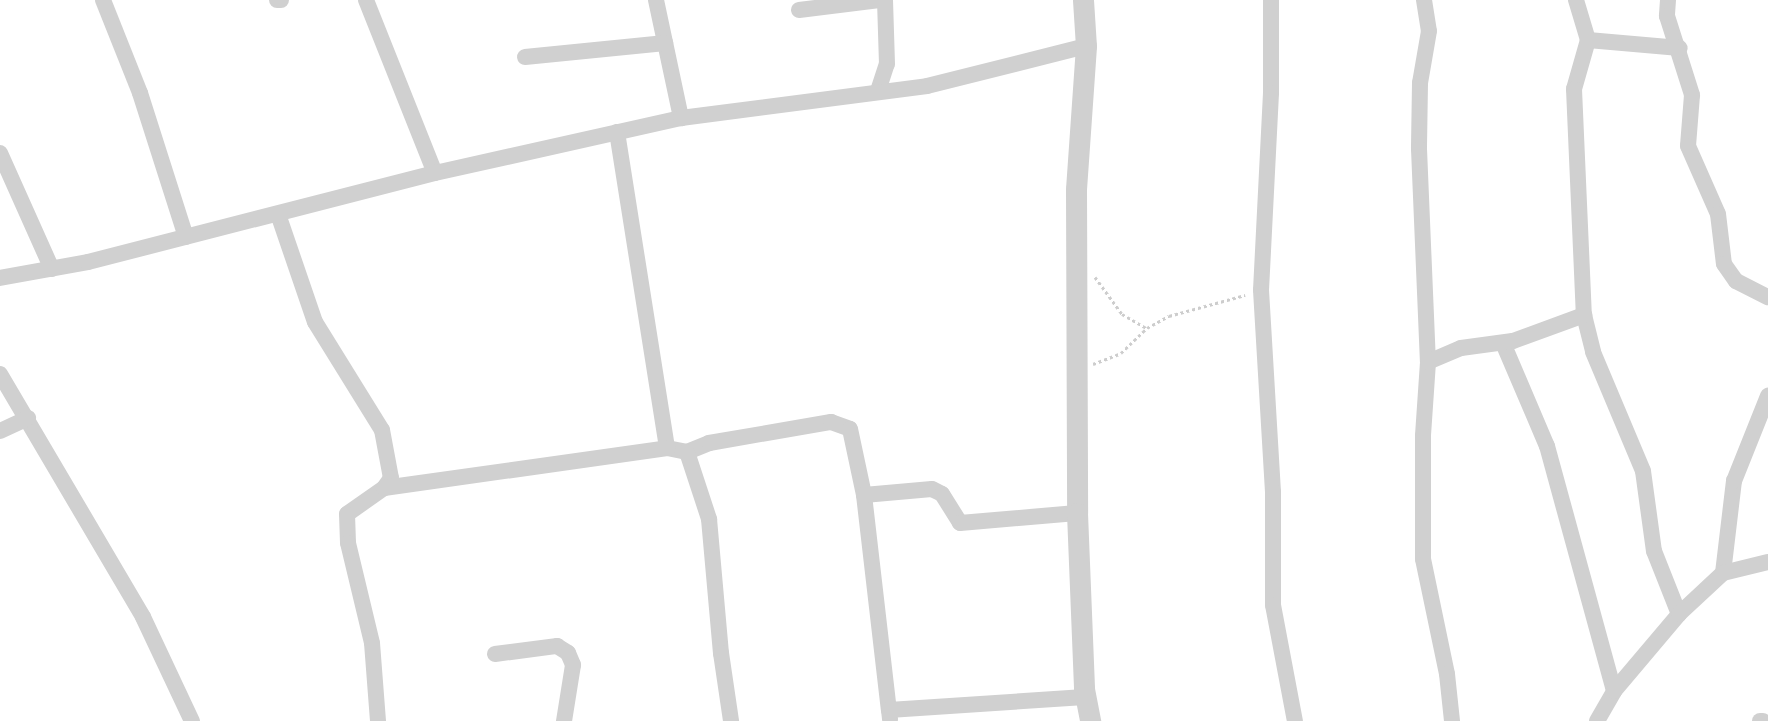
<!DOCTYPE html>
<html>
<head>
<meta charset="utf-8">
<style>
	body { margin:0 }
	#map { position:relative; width:1768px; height:721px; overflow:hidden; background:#fff; font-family:Rubik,sans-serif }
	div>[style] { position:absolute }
	.path>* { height:3px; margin-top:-1.5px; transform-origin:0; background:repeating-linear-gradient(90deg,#cdcdcd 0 3px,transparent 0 6px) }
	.minor>* { height:16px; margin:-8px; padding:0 8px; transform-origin:8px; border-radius:8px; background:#d0d0d0 }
	.tertiary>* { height:21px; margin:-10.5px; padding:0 10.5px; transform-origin:10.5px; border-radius:10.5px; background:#d0d0d0 }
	span { translate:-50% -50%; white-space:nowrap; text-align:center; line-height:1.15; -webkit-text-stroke:6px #fff; paint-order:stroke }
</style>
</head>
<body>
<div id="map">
	<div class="path">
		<div style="left:1095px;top:277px;width:46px;rotate:53.9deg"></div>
		<div style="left:1122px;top:314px;width:28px;rotate:30deg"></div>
		<div style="left:1093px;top:364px;width:30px;rotate:-21deg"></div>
		<div style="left:1121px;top:353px;width:36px;rotate:-44deg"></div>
		<div style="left:1147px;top:328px;width:25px;rotate:-29deg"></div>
		<div style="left:1169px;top:316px;width:79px;rotate:-15.4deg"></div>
	</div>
	<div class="minor">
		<div style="left:103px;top:0;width:100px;rotate:68.3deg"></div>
		<div style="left:140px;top:93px;width:151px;rotate:72.3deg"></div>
		<div style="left:277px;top:0;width:4px"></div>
		<div style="left:366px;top:0;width:186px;rotate:68.3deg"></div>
		<div style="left:656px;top:0;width:121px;rotate:78deg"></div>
		<div style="left:1271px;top:0;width:93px;rotate:90deg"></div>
		<div style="left:1271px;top:93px;width:197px;rotate:92.9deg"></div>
		<div style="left:1261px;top:290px;width:202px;rotate:86.6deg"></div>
		<div style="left:1273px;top:492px;width:113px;rotate:90deg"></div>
		<div style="left:1273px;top:605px;width:118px;rotate:79.3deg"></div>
		<div style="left:1424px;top:0;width:31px;rotate:81deg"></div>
		<div style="left:1429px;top:31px;width:53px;rotate:99.8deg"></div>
		<div style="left:1420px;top:83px;width:66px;rotate:90.9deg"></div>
		<div style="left:1419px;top:149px;width:213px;rotate:87.6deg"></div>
		<div style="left:1428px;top:362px;width:74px;rotate:93.9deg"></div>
		<div style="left:1423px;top:436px;width:123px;rotate:90deg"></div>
		<div style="left:1423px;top:559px;width:117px;rotate:78.2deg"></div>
		<div style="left:1447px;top:674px;width:47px;rotate:83.9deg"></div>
		<div style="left:1576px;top:0;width:42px;rotate:73.3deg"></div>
		<div style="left:1588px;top:40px;width:51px;rotate:105.9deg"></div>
		<div style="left:1574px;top:89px;width:226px;rotate:87.5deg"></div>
		<div style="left:1584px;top:315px;width:38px;rotate:76deg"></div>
		<div style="left:1593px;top:352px;width:129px;rotate:67.2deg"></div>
		<div style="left:1643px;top:471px;width:81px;rotate:82.2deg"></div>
		<div style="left:1654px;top:551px;width:68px;rotate:68.4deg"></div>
		<div style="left:1668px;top:0;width:16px;rotate:94deg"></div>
		<div style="left:1667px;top:16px;width:83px;rotate:72.4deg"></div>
		<div style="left:1692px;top:95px;width:51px;rotate:94.5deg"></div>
		<div style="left:1688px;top:146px;width:74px;rotate:66.2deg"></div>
		<div style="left:1718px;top:214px;width:50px;rotate:83.2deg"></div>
		<div style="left:1724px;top:264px;width:21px;rotate:55deg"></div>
		<div style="left:1736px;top:281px;width:36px;rotate:27deg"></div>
		<div style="left:799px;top:10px;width:81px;rotate:-7.1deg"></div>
		<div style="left:1588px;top:40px;width:92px;rotate:5deg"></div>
		<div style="left:525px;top:57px;width:141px;rotate:-5.7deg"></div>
		<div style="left:878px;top:91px;width:28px;rotate:-72deg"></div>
		<div style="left:887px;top:64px;width:64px;rotate:-91.8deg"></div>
		<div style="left:617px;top:132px;width:320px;rotate:81deg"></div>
		<div style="left:667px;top:448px;width:20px;rotate:11deg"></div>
		<div style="left:687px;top:452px;width:24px;rotate:-22deg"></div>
		<div style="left:709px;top:443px;width:124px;rotate:-9.8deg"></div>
		<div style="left:831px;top:422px;width:20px;rotate:20deg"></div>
		<div style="left:850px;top:429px;width:67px;rotate:78deg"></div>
		<div style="left:864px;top:495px;width:216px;rotate:83.4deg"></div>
		<div style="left:0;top:153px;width:127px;rotate:65.9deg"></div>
		<div style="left:278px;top:214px;width:114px;rotate:71.1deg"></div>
		<div style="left:315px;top:322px;width:127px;rotate:58.2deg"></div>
		<div style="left:382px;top:430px;width:49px;rotate:79.4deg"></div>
		<div style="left:391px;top:478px;width:12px;rotate:125deg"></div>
		<div style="left:384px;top:488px;width:45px;rotate:144.9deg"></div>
		<div style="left:347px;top:514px;width:29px;rotate:88deg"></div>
		<div style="left:348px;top:543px;width:103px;rotate:76.5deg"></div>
		<div style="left:372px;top:643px;width:78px;rotate:85.6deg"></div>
		<div style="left:0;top:278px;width:89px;rotate:-10.3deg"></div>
		<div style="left:88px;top:262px;width:358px;rotate:-14.4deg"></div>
		<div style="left:435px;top:173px;width:252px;rotate:-12.6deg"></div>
		<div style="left:681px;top:118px;width:248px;rotate:-7.4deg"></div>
		<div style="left:927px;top:86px;width:164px;rotate:-14.1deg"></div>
		<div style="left:1503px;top:343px;width:112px;rotate:66.9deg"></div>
		<div style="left:1547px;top:446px;width:254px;rotate:74.7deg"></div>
		<div style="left:1428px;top:362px;width:36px;rotate:-23deg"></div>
		<div style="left:1461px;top:348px;width:52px;rotate:-7.7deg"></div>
		<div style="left:1513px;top:341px;width:76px;rotate:-20.1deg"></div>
		<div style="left:0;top:374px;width:282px;rotate:59.5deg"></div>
		<div style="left:143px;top:617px;width:115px;rotate:64.8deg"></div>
		<div style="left:0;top:431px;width:31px;rotate:-25deg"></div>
		<div style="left:687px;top:452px;width:71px;rotate:71.8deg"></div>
		<div style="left:709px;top:519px;width:135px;rotate:84.9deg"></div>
		<div style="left:721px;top:653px;width:69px;rotate:81.6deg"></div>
		<div style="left:384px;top:488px;width:286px;rotate:-8deg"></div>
		<div style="left:864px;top:495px;width:68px;rotate:-5deg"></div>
		<div style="left:932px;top:489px;width:11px;rotate:27deg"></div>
		<div style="left:942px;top:494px;width:34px;rotate:58deg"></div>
		<div style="left:960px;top:523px;width:117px;rotate:-4.9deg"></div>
		<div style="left:1723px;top:573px;width:93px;rotate:-83.2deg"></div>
		<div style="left:1734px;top:481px;width:92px;rotate:-68.2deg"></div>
		<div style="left:495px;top:654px;width:63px;rotate:-7.4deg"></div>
		<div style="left:557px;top:646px;width:13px;rotate:32deg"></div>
		<div style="left:568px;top:653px;width:13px;rotate:67deg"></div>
		<div style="left:573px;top:665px;width:57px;rotate:99.1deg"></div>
		<div style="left:890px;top:719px;width:9px;rotate:-96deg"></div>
		<div style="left:889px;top:710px;width:196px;rotate:-3.8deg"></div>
		<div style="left:1597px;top:721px;width:34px;rotate:-60deg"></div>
		<div style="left:1614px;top:691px;width:101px;rotate:-49.8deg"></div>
		<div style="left:1679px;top:614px;width:60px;rotate:-43deg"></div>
		<div style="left:1723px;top:573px;width:46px;rotate:-13.7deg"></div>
		<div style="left:1760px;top:721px;width:3px"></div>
	</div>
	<div class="tertiary">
		<div style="left:1083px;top:0;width:46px;rotate:86.3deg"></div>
		<div style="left:1086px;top:46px;width:143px;rotate:94deg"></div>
		<div style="left:1076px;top:189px;width:324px;rotate:89.8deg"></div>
		<div style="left:1077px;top:513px;width:176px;rotate:87.7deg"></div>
		<div style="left:1084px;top:689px;width:33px;rotate:79deg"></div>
	</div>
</div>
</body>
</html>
